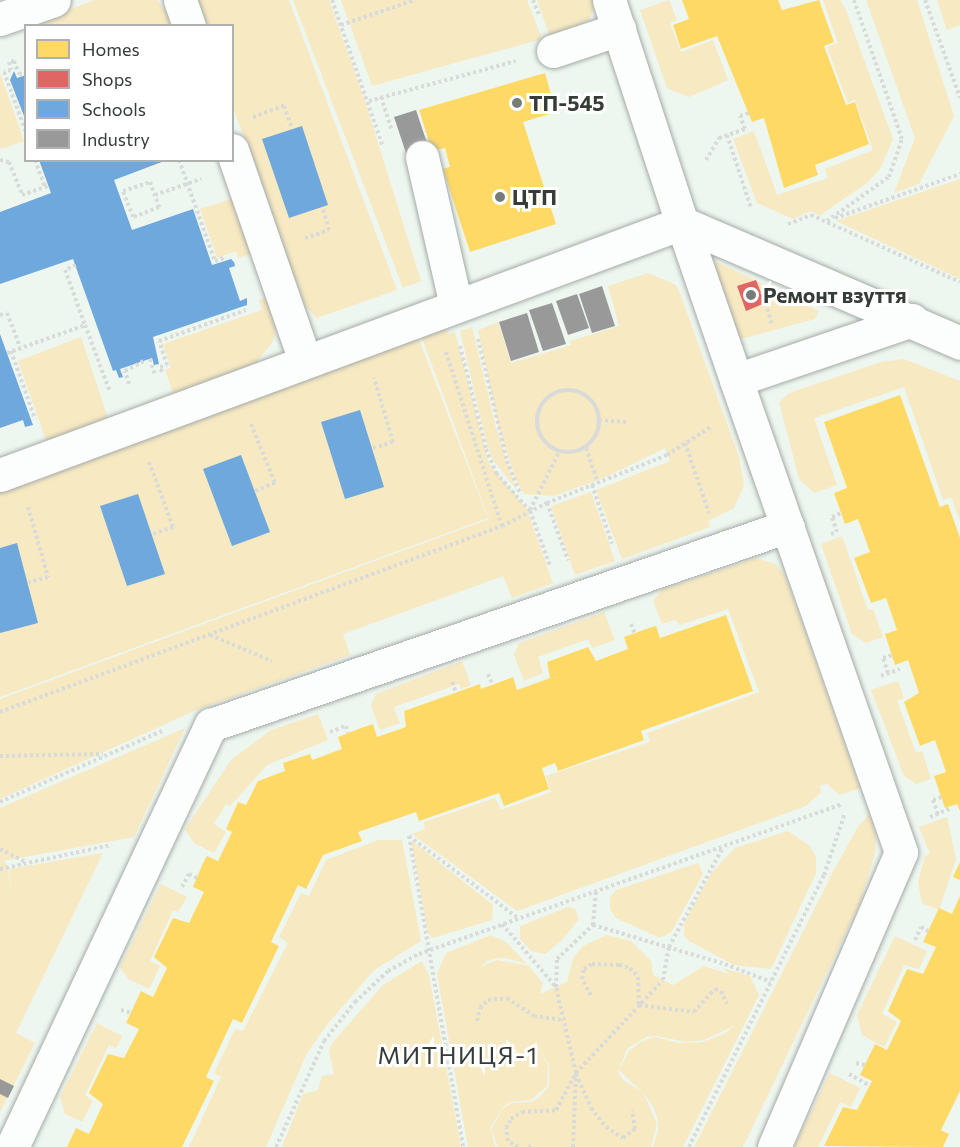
<!DOCTYPE html>
<html>
<head>
<meta charset="utf-8">
<style>
	body { margin:0 }
	#map { position:relative; width:960px; height:1147px; overflow:hidden; background:#eef6f0; font-family:Commissioner,sans-serif }
	div>[style] { position:absolute }
	.green>* { inset:0; background:#f7e9c2 }
	.homes>* { inset:0; background:#ffd966 }
	.shops>* { inset:0; background:#e06666 }
	.schools>* { inset:0; background:#6fa8dc }
	.industry>* { inset:0; background:#999 }
	.path>* { height:4px; margin-top:-2px; transform-origin:0; background:repeating-linear-gradient(90deg,#d8dbd9 0 3px,transparent 0 6px) }
	.path>.ring { margin:-2px; padding:0; box-sizing:content-box; background:none; border:4px solid #d8dbd9; border-radius:50% }
	.roads { filter:drop-shadow(0 0 2px #a5aba6) drop-shadow(0 0 2px #a5aba6) }
	.minor>* { height:33px; margin:-16.5px; padding:0 16.5px; transform-origin:16.5px; border-radius:16.5px; background:#fcfefd }
	.dots>* { width:16px; height:16px; translate:-50% -50%; box-sizing:border-box; border:3px solid #fff; border-radius:50% }
	span { translate:-50% -50%; white-space:nowrap; text-align:center; line-height:1.15; -webkit-text-stroke:6px #fff; paint-order:stroke }
	.poi-label { font-size:21px; color:#363c37; font-weight:700 }
	.left { translate:0 -50%; text-align:left }
	.quarter-label { font-size:24px; color:#363c37; letter-spacing:1.5px }
	.legend { position:absolute; left:24px; top:24px; width:210px; height:138px; box-sizing:border-box; background:#fff; border:2px solid #afb1af; margin:0; padding:8px 10px; list-style:none; font-size:18px; color:#363c37 }
	.legend li { display:flex; align-items:center; gap:12px; height:30px }
	.legend b { width:30px; border:2px solid #afb1af }
</style>
</head>
<body>
<div id="map">
	<div class="green">
		<div style="clip-path:polygon(95px 0,157px 0,176px 25px,43px 26px,41px 20px)"></div>
		<div style="clip-path:polygon(196px 0,289px 0,397px 290px,317px 318px,304px 305px,233px 107px,232px 26px,204px 25px)"></div>
		<div style="clip-path:polygon(293px 0,329px 0,365px 101px,421px 281px,403px 288px)"></div>
		<div style="clip-path:polygon(341px 0,527px 0,542px 39px,372px 86px)"></div>
		<div style="clip-path:polygon(537px 0,598px 0,589px 20px,550px 37px)"></div>
		<div style="clip-path:polygon(669px 0,677px 20px,670px 23px,681px 52px,713px 40px,728px 80px,689px 97px,667px 88px,640px 10px)"></div>
		<div style="clip-path:polygon(823px 0,840px 0,846px 10px,893px 139px,880px 169px,867px 183px,819px 216px,811px 211px,793px 219px,757px 203px,733px 139px,754px 131px,777px 195px,828px 178px,825px 169px,873px 150px,855px 100px,848px 103px,827px 47px,838px 43px)"></div>
		<div style="clip-path:polygon(866px 0,917px 0,954px 116px,919px 184px,894px 193px,915px 138px)"></div>
		<div style="clip-path:polygon(937px 0,960px 0,960px 25px,947px 30px)"></div>
		<div style="clip-path:polygon(0 73px,24px 141px,1px 149px,0 147px)"></div>
		<div style="clip-path:polygon(960px 179px,960px 279px,836px 221px)"></div>
		<div style="clip-path:polygon(237px 197px,256px 252px,238px 258px,236px 251px,217px 258px,200px 209px)"></div>
		<div style="clip-path:polygon(717px 262px,819px 311px,815px 319px,741px 339px,730px 331px,713px 267px)"></div>
		<div style="clip-path:polygon(648px 273px,676px 285px,681px 296px,739px 457px,744px 486px,734px 508px,708px 521px,710px 527px,622px 559px,596px 490px,670px 461px,665px 448px,606px 477px,554px 496px,524px 494px,516px 480px,499px 429px,478px 330px,498px 322px,511px 363px,571px 345px,570px 341px,619px 326px,608px 286px)"></div>
		<div style="clip-path:polygon(272px 295px,277px 325px,273px 341px,256px 363px,174px 396px,165px 370px,171px 368px,163px 344px,262px 310px,259px 300px)"></div>
		<div style="clip-path:polygon(442px 321px,449px 334px,455px 332px,489px 464px,526px 507px,553px 583px,512px 598px,503px 576px,343px 634px,350px 655px,194px 711px,0 799px,0 699px,489px 519px,419px 330px)"></div>
		<div style="clip-path:polygon(472px 327px,496px 428px,516px 489px,493px 460px,487px 445px,460px 331px)"></div>
		<div style="clip-path:polygon(416px 332px,488px 518px,0 697px,0 489px)"></div>
		<div style="clip-path:polygon(81px 337px,109px 421px,47px 443px,18px 361px)"></div>
		<div style="clip-path:polygon(904px 359px,960px 381px,960px 521px,951px 497px,943px 500px,904px 387px,814px 418px,837px 485px,814px 493px,799px 479px,779px 402px,789px 393px,881px 362px)"></div>
		<div style="clip-path:polygon(591px 492px,615px 561px,575px 575px,551px 506px)"></div>
		<div style="clip-path:polygon(842px 536px,868px 610px,873px 609px,883px 637px,866px 643px,852px 634px,821px 544px)"></div>
		<div style="clip-path:polygon(756px 558px,775px 564px,785px 575px,860px 788px,840px 795px,827px 784px,820px 785px,821px 792px,806px 806px,517px 911px,412px 834px,425px 829px,424px 822px,495px 798px,501px 810px,551px 792px,546px 776px,650px 742px,647px 733px,759px 692px,728px 609px,680px 625px,675px 620px,662px 624px,653px 601px,666px 585px,668px 588px)"></div>
		<div style="clip-path:polygon(604px 612px,615px 640px,592px 648px,588px 639px,538px 657px,543px 673px,524px 681px,514px 655px,519px 643px)"></div>
		<div style="clip-path:polygon(462px 661px,471px 685px,461px 689px,459px 684px,394px 707px,400px 723px,380px 730px,371px 706px,376px 694px)"></div>
		<div style="clip-path:polygon(898px 681px,904px 698px,897px 701px,916px 753px,922px 751px,931px 779px,916px 784px,904px 776px,871px 690px)"></div>
		<div style="clip-path:polygon(318px 714px,328px 740px,267px 765px,230px 806px,226px 804px,214px 824px,226px 832px,214px 853px,194px 843px,185px 829px,231px 760px,271px 730px)"></div>
		<div style="clip-path:polygon(185px 728px,134px 837px,3px 861px,7px 865px,12px 894px,9px 869px,103px 853px,16px 1033px,35px 1043px,0 1112px,0 808px)"></div>
		<div style="clip-path:polygon(869px 814px,876px 835px,875px 853px,860px 903px,743px 1147px,694px 1147px,835px 868px,857px 828px)"></div>
		<div style="clip-path:polygon(947px 817px,956px 859px,939px 910px,922px 903px,918px 882px,925px 856px,930px 854px,919px 827px)"></div>
		<div style="clip-path:polygon(788px 831px,810px 846px,816px 857px,816px 873px,771px 969px,734px 965px,689px 941px,684px 936px,684px 923px,712px 872px,735px 848px)"></div>
		<div style="clip-path:polygon(378px 840px,402px 840px,421px 941px,374px 970px,326px 1026px,307px 1053px,266px 1147px,189px 1147px,221px 1077px,214px 1073px,235px 1029px,243px 1031px,288px 943px,279px 937px,301px 893px,309px 896px,326px 860px)"></div>
		<div style="clip-path:polygon(411px 840px,493px 905px,492px 920px,433px 938px,428px 934px)"></div>
		<div style="clip-path:polygon(698px 863px,703px 874px,672px 931px,665px 936px,658px 937px,616px 918px,610px 909px,610px 898px,616px 890px)"></div>
		<div style="clip-path:polygon(161px 884px,187px 897px,178px 912px,173px 910px,150px 961px,160px 966px,149px 989px,128px 979px,120px 967px)"></div>
		<div style="clip-path:polygon(568px 907px,575px 909px,579px 919px,562px 940px,545px 954px,531px 951px,520px 939px,520px 926px)"></div>
		<div style="clip-path:polygon(evenodd,491px 935px,507px 943px,527px 964px,506px 958px,497px 958px,487px 961px,480px 967px,497px 960px,529px 966px,543px 983px,540px 994px,567px 982px,573px 958px,583px 946px,606px 935px,631px 941px,651px 961px,653px 975px,673px 985px,704px 966px,729px 974px,723px 968px,750px 976px,759px 995px,683px 1147px,653px 1147px,658px 1131px,658px 1121px,654px 1108px,643px 1092px,657px 1124px,651px 1147px,498px 1147px,491px 1130px,503px 1108px,512px 1103px,531px 1102px,539px 1098px,549px 1086px,549px 1065px,537px 1045px,548px 1066px,547px 1086px,531px 1100px,510px 1102px,503px 1107px,490px 1128px,495px 1147px,468px 1147px,437px 974px,446px 953px,491px 935px,734px 1026px,724px 1034px,702px 1042px,679px 1043px,654px 1037px,641px 1042px,629px 1051px,619px 1070px,642px 1092px,623px 1080px,618px 1072px,627px 1049px,646px 1037px,657px 1036px,686px 1042px,704px 1040px,734px 1026px)"></div>
		<div style="clip-path:polygon(895px 936px,927px 951px,919px 969px,904px 965px,882px 1014px,897px 1022px,884px 1047px,862px 1035px,857px 1015px)"></div>
		<div style="clip-path:polygon(422px 961px,429px 975px,461px 1147px,282px 1147px,303px 1094px,318px 1090px,322px 1076px,334px 1074px,329px 1051px,333px 1042px,383px 985px)"></div>
		<div style="clip-path:polygon(97px 1023px,122px 1036px,116px 1048px,109px 1045px,85px 1095px,93px 1101px,82px 1122px,65px 1114px,60px 1097px)"></div>
		<div style="clip-path:polygon(830px 1073px,860px 1088px,851px 1107px,840px 1102px,818px 1147px,794px 1147px)"></div>
	</div>
	<div class="homes">
		<div style="clip-path:polygon(682px 0,778px 0,782px 10px,819px 0,834px 42px,824px 46px,846px 105px,855px 102px,869px 144px,815px 165px,818px 175px,784px 188px,764px 118px,752px 122px,717px 36px,681px 49px,673px 25px,689px 19px)"></div>
		<div style="clip-path:polygon(545px 73px,556px 112px,523px 122px,556px 224px,470px 252px,443px 169px,450px 167px,445px 148px,432px 151px,419px 110px)"></div>
		<div style="clip-path:polygon(900px 395px,940px 507px,948px 504px,960px 538px,960px 811px,957px 804px,945px 808px,934px 776px,946px 772px,935px 740px,920px 746px,904px 702px,919px 693px,908px 660px,895px 665px,885px 634px,897px 630px,886px 598px,871px 603px,854px 558px,870px 552px,858px 519px,845px 524px,834px 493px,847px 488px,824px 422px)"></div>
		<div style="clip-path:polygon(726px 615px,753px 691px,641px 731px,644px 740px,558px 771px,555px 763px,542px 768px,549px 789px,504px 806px,499px 793px,419px 821px,416px 812px,358px 832px,362px 841px,323px 855px,306px 889px,298px 885px,271px 942px,279px 946px,242px 1023px,233px 1019px,206px 1077px,214px 1081px,182px 1147px,67px 1147px,76px 1128px,89px 1134px,103px 1104px,89px 1093px,108px 1054px,124px 1058px,139px 1029px,126px 1023px,141px 991px,153px 997px,167px 968px,154px 957px,173px 918px,189px 923px,204px 892px,193px 887px,203px 863px,207px 856px,218px 861px,232px 832px,226px 829px,238px 802px,246px 805px,258px 781px,285px 771px,283px 763px,310px 754px,312px 760px,342px 749px,338px 737px,364px 727px,373px 724px,377px 737px,406px 727px,404px 711px,480px 684px,481px 689px,513px 677px,517px 690px,550px 678px,547px 662px,588px 647px,596px 661px,628px 649px,624px 637px,649px 628px,656px 626px,660px 638px)"></div>
		<div style="clip-path:polygon(960px 862px,960px 880px,953px 877px)"></div>
		<div style="clip-path:polygon(960px 896px,960px 1091px,941px 1130px,949px 1134px,943px 1147px,824px 1146px,843px 1107px,857px 1110px,872px 1081px,860px 1075px,875px 1044px,887px 1050px,901px 1021px,888px 1011px,907px 969px,923px 974px,936px 947px,923px 942px,939px 908px,952px 914px)"></div>
	</div>
	<div class="shops">
		<div style="clip-path:polygon(756px 280px,765px 303px,746px 311px,737px 286px)"></div>
	</div>
	<div class="schools">
		<div style="clip-path:polygon(14px 71px,17px 78px,26px 75px,26px 121px,10px 80px)"></div>
		<div style="clip-path:polygon(302px 126px,328px 205px,289px 218px,262px 139px)"></div>
		<div style="clip-path:polygon(39px 160px,167px 160px,114px 180px,132px 230px,193px 209px,212px 265px,231px 259px,234px 262px,235px 266px,229px 268px,240px 301px,247px 298px,247px 305px,153px 337px,159px 364px,154px 365px,152px 358px,120px 369px,123px 377px,119px 378px,116px 370px,113px 371px,73px 259px,0 284px,0 212px,51px 193px)"></div>
		<div style="clip-path:polygon(0 334px,33px 425px,25px 427px,23px 420px,0 428px)"></div>
		<div style="clip-path:polygon(360px 410px,384px 487px,345px 499px,321px 422px)"></div>
		<div style="clip-path:polygon(241px 455px,270px 532px,232px 546px,203px 469px)"></div>
		<div style="clip-path:polygon(138px 494px,165px 574px,127px 586px,100px 506px)"></div>
		<div style="clip-path:polygon(17px 543px,38px 623px,0 633px,0 548px)"></div>
	</div>
	<div class="industry">
		<div style="clip-path:polygon(416px 110px,428px 146px,406px 153px,394px 117px)"></div>
		<div style="clip-path:polygon(602px 286px,615px 326px,592px 333px,579px 294px)"></div>
		<div style="clip-path:polygon(577px 294px,589px 328px,568px 335px,556px 301px)"></div>
		<div style="clip-path:polygon(552px 303px,566px 344px,543px 351px,529px 310px)"></div>
		<div style="clip-path:polygon(527px 313px,539px 352px,511px 361px,499px 322px)"></div>
		<div style="clip-path:polygon(0 1079px,14px 1086px,8px 1098px,0 1094px)"></div>
	</div>
	<div class="path">
		<div style="left:332px;top:0;width:156px;rotate:70.9deg"></div>
		<div style="left:533px;top:0;width:16px;rotate:68deg"></div>
		<div style="left:925px;top:0;width:104px;rotate:70.3deg"></div>
		<div style="left:341px;top:25px;width:78px;rotate:-18.7deg"></div>
		<div style="left:14px;top:61px;width:5px;rotate:169deg"></div>
		<div style="left:9px;top:62px;width:8px;rotate:76deg"></div>
		<div style="left:11px;top:70px;width:7px;rotate:164deg"></div>
		<div style="left:4px;top:72px;width:64px;rotate:69.9deg"></div>
		<div style="left:14px;top:61px;width:14px;rotate:69deg"></div>
		<div style="left:19px;top:74px;width:7px;rotate:-16deg"></div>
		<div style="left:381px;top:97px;width:36px;rotate:72deg"></div>
		<div style="left:369px;top:101px;width:152px;rotate:-15.2deg"></div>
		<div style="left:253px;top:117px;width:33px;rotate:-20deg"></div>
		<div style="left:284px;top:106px;width:23px;rotate:70deg"></div>
		<div style="left:727px;top:135px;width:77px;rotate:71.8deg"></div>
		<div style="left:0;top:160px;width:9px;rotate:13deg"></div>
		<div style="left:9px;top:162px;width:35px;rotate:68deg"></div>
		<div style="left:22px;top:195px;width:28px;rotate:-19deg"></div>
		<div style="left:35px;top:160px;width:29px;rotate:70deg"></div>
		<div style="left:179px;top:160px;width:107px;rotate:70.4deg"></div>
		<div style="left:215px;top:261px;width:12px;rotate:-20deg"></div>
		<div style="left:706px;top:160px;width:26px;rotate:-59deg"></div>
		<div style="left:719px;top:138px;width:28px;rotate:-19deg"></div>
		<div style="left:745px;top:129px;width:14px;rotate:-111deg"></div>
		<div style="left:740px;top:116px;width:9px;rotate:-18deg"></div>
		<div style="left:150px;top:182px;width:27px;rotate:70deg"></div>
		<div style="left:159px;top:207px;width:28px;rotate:159deg"></div>
		<div style="left:133px;top:217px;width:28px;rotate:-111deg"></div>
		<div style="left:123px;top:191px;width:28px;rotate:-18deg"></div>
		<div style="left:155px;top:195px;width:49px;rotate:-19.2deg"></div>
		<div style="left:835px;top:218px;width:133px;rotate:-19.4deg"></div>
		<div style="left:827px;top:221px;width:76px;rotate:-35.4deg"></div>
		<div style="left:889px;top:177px;width:40px;rotate:-71.1deg"></div>
		<div style="left:902px;top:139px;width:147px;rotate:-109.1deg"></div>
		<div style="left:788px;top:224px;width:25px;rotate:-21deg"></div>
		<div style="left:811px;top:215px;width:163px;rotate:24.2deg"></div>
		<div style="left:305px;top:238px;width:25px;rotate:-18deg"></div>
		<div style="left:329px;top:230px;width:22px;rotate:-106deg"></div>
		<div style="left:76px;top:265px;width:12px;rotate:156deg"></div>
		<div style="left:65px;top:270px;width:59px;rotate:70deg"></div>
		<div style="left:766px;top:303px;width:23px;rotate:75deg"></div>
		<div style="left:0;top:315px;width:7px;rotate:-16deg"></div>
		<div style="left:7px;top:313px;width:36px;rotate:69deg"></div>
		<div style="left:478px;top:339px;width:125px;rotate:76.6deg"></div>
		<div style="left:507px;top:461px;width:35px;rotate:68deg"></div>
		<div style="left:460px;top:346px;width:106px;rotate:75.8deg"></div>
		<div style="left:486px;top:449px;width:26px;rotate:67deg"></div>
		<div style="left:496px;top:473px;width:51px;rotate:48.2deg"></div>
		<div style="left:530px;top:511px;width:59px;rotate:70deg"></div>
		<div style="left:11px;top:351px;width:72px;rotate:70.6deg"></div>
		<div style="left:446px;top:352px;width:183px;rotate:72.2deg"></div>
		<div style="left:7px;top:353px;width:83px;rotate:-19.7deg"></div>
		<div style="left:85px;top:325px;width:72px;rotate:69.5deg"></div>
		<div style="left:150px;top:359px;width:17px;rotate:73deg"></div>
		<div style="left:162px;top:372px;width:5px;rotate:-112deg"></div>
		<div style="left:160px;top:367px;width:7px;rotate:-16deg"></div>
		<div style="left:167px;top:365px;width:25px;rotate:-108deg"></div>
		<div style="left:159px;top:341px;width:92px;rotate:-19.6deg"></div>
		<div style="left:129px;top:384px;width:14px;rotate:-107deg"></div>
		<div style="left:125px;top:371px;width:24px;rotate:-28deg"></div>
		<div class="ring" style="left:537px;top:390px;width:58px;height:58px"></div>
		<div style="left:599px;top:420px;width:28px;rotate:4deg"></div>
		<div style="left:251px;top:424px;width:64px;rotate:67.9deg"></div>
		<div style="left:275px;top:483px;width:22px;rotate:158deg"></div>
		<div style="left:685px;top:443px;width:74px;rotate:71.1deg"></div>
		<div style="left:373px;top:448px;width:21px;rotate:-17deg"></div>
		<div style="left:393px;top:442px;width:67px;rotate:-106.5deg"></div>
		<div style="left:586px;top:448px;width:36px;rotate:71deg"></div>
		<div style="left:149px;top:462px;width:69px;rotate:69.7deg"></div>
		<div style="left:173px;top:527px;width:21px;rotate:161deg"></div>
		<div style="left:592px;top:485px;width:62px;rotate:71.3deg"></div>
		<div style="left:547px;top:503px;width:61px;rotate:69.8deg"></div>
		<div style="left:28px;top:507px;width:73px;rotate:74.1deg"></div>
		<div style="left:48px;top:577px;width:20px;rotate:165deg"></div>
		<div style="left:530px;top:510px;width:65px;rotate:-63.4deg"></div>
		<div style="left:831px;top:534px;width:6px;rotate:-18deg"></div>
		<div style="left:837px;top:532px;width:16px;rotate:-108deg"></div>
		<div style="left:832px;top:517px;width:10px;rotate:-24deg"></div>
		<div style="left:631px;top:624px;width:11px;rotate:68deg"></div>
		<div style="left:210px;top:635px;width:67px;rotate:22.8deg"></div>
		<div style="left:888px;top:673px;width:16px;rotate:-108deg"></div>
		<div style="left:883px;top:658px;width:9px;rotate:-18deg"></div>
		<div style="left:488px;top:674px;width:12px;rotate:66deg"></div>
		<div style="left:881px;top:676px;width:20px;rotate:-20deg"></div>
		<div style="left:452px;top:682px;width:11px;rotate:68deg"></div>
		<div style="left:0;top:712px;width:535px;rotate:-20.33deg"></div>
		<div style="left:502px;top:526px;width:51px;rotate:-27.1deg"></div>
		<div style="left:547px;top:503px;width:129px;rotate:-21.8deg"></div>
		<div style="left:667px;top:455px;width:52px;rotate:-32.5deg"></div>
		<div style="left:330px;top:732px;width:17px;rotate:-21deg"></div>
		<div style="left:346px;top:726px;width:7px;rotate:74deg"></div>
		<div style="left:0;top:756px;width:103px;rotate:-1.1deg"></div>
		<div style="left:0;top:802px;width:179px;rotate:-23.7deg"></div>
		<div style="left:938px;top:814px;width:15px;rotate:-110deg"></div>
		<div style="left:933px;top:800px;width:9px;rotate:-18deg"></div>
		<div style="left:930px;top:817px;width:21px;rotate:-23deg"></div>
		<div style="left:409px;top:836px;width:316px;rotate:80.1deg"></div>
		<div style="left:409px;top:836px;width:136px;rotate:37deg"></div>
		<div style="left:0;top:849px;width:27px;rotate:27deg"></div>
		<div style="left:0;top:869px;width:114px;rotate:-12.2deg"></div>
		<div style="left:182px;top:887px;width:15px;rotate:-62deg"></div>
		<div style="left:189px;top:874px;width:9px;rotate:27deg"></div>
		<div style="left:502px;top:924px;width:83px;rotate:49.4deg"></div>
		<div style="left:593px;top:925px;width:138px;rotate:16.5deg"></div>
		<div style="left:725px;top:964px;width:49px;rotate:21.4deg"></div>
		<div style="left:915px;top:940px;width:14px;rotate:-65deg"></div>
		<div style="left:921px;top:927px;width:8px;rotate:30deg"></div>
		<div style="left:591px;top:995px;width:18px;rotate:-119deg"></div>
		<div style="left:582px;top:979px;width:10px;rotate:-79deg"></div>
		<div style="left:584px;top:969px;width:9px;rotate:-32deg"></div>
		<div style="left:592px;top:964px;width:27px;rotate:2deg"></div>
		<div style="left:619px;top:965px;width:11px;rotate:15deg"></div>
		<div style="left:630px;top:968px;width:12px;rotate:48deg"></div>
		<div style="left:638px;top:977px;width:28px;rotate:88deg"></div>
		<div style="left:639px;top:1005px;width:55px;rotate:7.3deg"></div>
		<div style="left:694px;top:1012px;width:31px;rotate:-48deg"></div>
		<div style="left:715px;top:989px;width:6px;rotate:18deg"></div>
		<div style="left:721px;top:991px;width:14px;rotate:65deg"></div>
		<div style="left:121px;top:1010px;width:10px;rotate:17deg"></div>
		<div style="left:477px;top:1021px;width:13px;rotate:-77deg"></div>
		<div style="left:480px;top:1008px;width:11px;rotate:-45deg"></div>
		<div style="left:488px;top:1000px;width:19px;rotate:-6deg"></div>
		<div style="left:507px;top:998px;width:32px;rotate:34deg"></div>
		<div style="left:534px;top:1016px;width:30px;rotate:8deg"></div>
		<div style="left:856px;top:1063px;width:9px;rotate:13deg"></div>
		<div style="left:576px;top:1074px;width:37px;rotate:66deg"></div>
		<div style="left:591px;top:1108px;width:24px;rotate:52deg"></div>
		<div style="left:606px;top:1127px;width:20px;rotate:33deg"></div>
		<div style="left:623px;top:1138px;width:15px;rotate:-37deg"></div>
		<div style="left:635px;top:1129px;width:19px;rotate:-99deg"></div>
		<div style="left:849px;top:1074px;width:21px;rotate:29deg"></div>
		<div style="left:276px;top:1147px;width:116px;rotate:-65.6deg"></div>
		<div style="left:324px;top:1041px;width:50px;rotate:-51.5deg"></div>
		<div style="left:355px;top:1002px;width:45px;rotate:-43.2deg"></div>
		<div style="left:388px;top:971px;width:35px;rotate:-29deg"></div>
		<div style="left:419px;top:954px;width:449px;rotate:-19.5deg"></div>
		<div style="left:518px;top:1147px;width:12px;rotate:-149deg"></div>
		<div style="left:508px;top:1141px;width:13px;rotate:-99deg"></div>
		<div style="left:506px;top:1128px;width:10px;rotate:-61deg"></div>
		<div style="left:511px;top:1119px;width:13px;rotate:-32deg"></div>
		<div style="left:522px;top:1112px;width:34px;rotate:-3deg"></div>
		<div style="left:556px;top:1110px;width:42px;rotate:-61.6deg"></div>
		<div style="left:576px;top:1073px;width:127px;rotate:-46.9deg"></div>
		<div style="left:663px;top:980px;width:34px;rotate:-80deg"></div>
		<div style="left:669px;top:947px;width:114px;rotate:-61.6deg"></div>
		<div style="left:528px;top:1147px;width:6px;rotate:-9deg"></div>
		<div style="left:573px;top:1147px;width:74px;rotate:-87.7deg"></div>
		<div style="left:576px;top:1073px;width:88px;rotate:-103.1deg"></div>
		<div style="left:556px;top:987px;width:28px;rotate:-88deg"></div>
		<div style="left:557px;top:959px;width:50px;rotate:-43.4deg"></div>
		<div style="left:593px;top:925px;width:34px;rotate:-85deg"></div>
		<div style="left:689px;top:1147px;width:304px;rotate:-63.6deg"></div>
		<div style="left:824px;top:875px;width:65px;rotate:-71.3deg"></div>
	</div>
	<div class="roads">
		<div class="minor">
			<div style="left:180px;top:0;width:28px;rotate:71deg"></div>
			<div style="left:609px;top:0;width:235px;rotate:71.9deg"></div>
			<div style="left:682px;top:223px;width:303px;rotate:23.3deg"></div>
			<div style="left:0;top:19px;width:57px;rotate:-19.4deg"></div>
			<div style="left:553px;top:51px;width:70px;rotate:-18.4deg"></div>
			<div style="left:232px;top:150px;width:223px;rotate:70.9deg"></div>
			<div style="left:422px;top:157px;width:152px;rotate:77.1deg"></div>
			<div style="left:0;top:475px;width:727px;rotate:-20.28deg"></div>
			<div style="left:682px;top:223px;width:166px;rotate:71deg"></div>
			<div style="left:12px;top:1147px;width:467px;rotate:-64.8deg"></div>
			<div style="left:211px;top:725px;width:610px;rotate:-19.03deg"></div>
			<div style="left:774px;top:1147px;width:321px;rotate:-66.7deg"></div>
			<div style="left:901px;top:852px;width:500px;rotate:-109.27deg"></div>
			<div style="left:736px;top:380px;width:186px;rotate:-18.8deg"></div>
		</div>
	</div>
	<div class="dots">
		<div style="left:517px;top:103px;background:#767d78"></div>
		<div style="left:500px;top:197px;background:#767d78"></div>
		<div style="left:751px;top:295px;background:#767d78"></div>
	</div>
	<div class="poi-label">
		<span class="left" style="left:529px;top:103px">ТП-545</span>
		<span class="left" style="left:512px;top:197px">ЦТП</span>
		<span class="left" style="left:763px;top:295px">Ремонт взуття</span>
	</div>
	<div class="quarter-label">
		<span style="left:458px;top:1055px">МИТНИЦЯ-1</span>
	</div>
	<ul class="legend">
	<li><b style="height:16px;background:#ffd966"></b>Homes</li>
	<li><b style="height:16px;background:#e06666"></b>Shops</li>
	<li><b style="height:16px;background:#6fa8dc"></b>Schools</li>
	<li><b style="height:16px;background:#999"></b>Industry</li>
	</ul>
</div>
</body>
</html>
